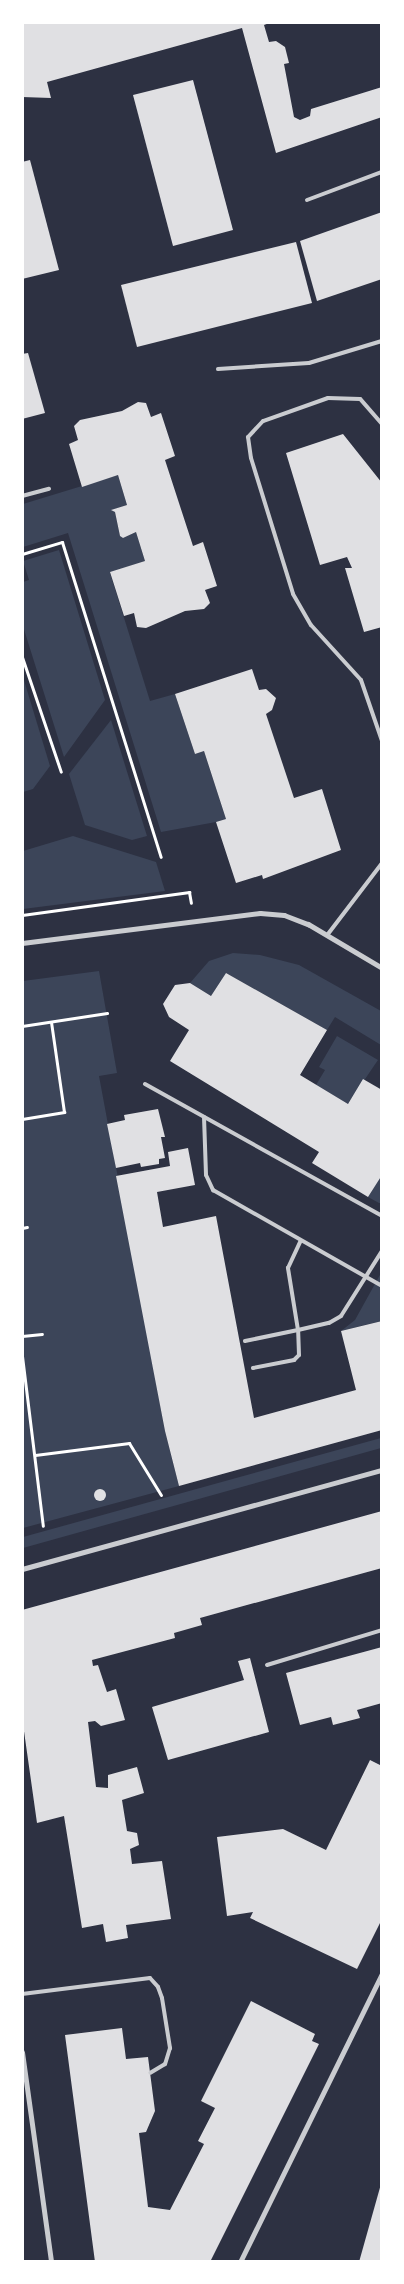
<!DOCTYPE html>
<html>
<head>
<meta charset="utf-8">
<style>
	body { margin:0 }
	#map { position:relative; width:404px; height:2284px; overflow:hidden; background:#2d3142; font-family:Signika,sans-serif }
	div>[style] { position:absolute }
	.green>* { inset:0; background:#3c4559 }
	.building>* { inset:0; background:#e0e0e3 }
	.round { border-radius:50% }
	.path>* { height:3px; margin:-1.5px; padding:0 1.5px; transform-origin:1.5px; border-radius:1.5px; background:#fff }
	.service>* { height:4px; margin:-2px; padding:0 2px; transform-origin:2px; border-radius:2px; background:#caccd0 }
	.minor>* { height:5px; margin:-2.5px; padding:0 2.5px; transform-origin:2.5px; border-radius:2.5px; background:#caccd0 }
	span { translate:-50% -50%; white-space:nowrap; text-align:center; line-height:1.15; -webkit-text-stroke:5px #fff; paint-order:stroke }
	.frame { position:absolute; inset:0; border:24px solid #fff; pointer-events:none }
</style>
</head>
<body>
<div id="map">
	<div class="green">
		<div style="clip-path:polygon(118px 475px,127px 505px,112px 510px,115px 512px,120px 536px,123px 538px,136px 532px,145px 561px,110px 573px,150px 701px,175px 694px,195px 754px,204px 751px,226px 819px,216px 822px,161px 832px,68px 533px,23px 547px,23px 504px)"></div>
		<div style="clip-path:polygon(59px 550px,105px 700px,64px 757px,22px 623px,23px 582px,29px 580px,23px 561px)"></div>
		<div style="clip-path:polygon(23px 677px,50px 766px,33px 789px,23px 792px)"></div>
		<div style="clip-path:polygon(111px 720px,147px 836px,132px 840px,85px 825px,69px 774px)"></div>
		<div style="clip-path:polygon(73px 836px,156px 862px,165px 891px,23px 909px,23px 851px)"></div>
		<div style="clip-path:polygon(233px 953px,260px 955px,299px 965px,381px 1011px,381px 1045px,335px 1017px,327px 1030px,226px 973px,211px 996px,190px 983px,209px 961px)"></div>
		<div style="clip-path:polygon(99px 971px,117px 1073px,99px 1076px,165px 1431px,179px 1486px,23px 1528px,23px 981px)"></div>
		<div style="clip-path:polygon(337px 1036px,378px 1060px,348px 1104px,316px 1085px,325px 1070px,319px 1067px)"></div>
		<div style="clip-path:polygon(381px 1175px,381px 1203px,379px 1203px,368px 1197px)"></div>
		<div style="clip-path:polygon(381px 1273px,381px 1321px,341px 1331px,355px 1320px)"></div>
		<div style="clip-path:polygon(381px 1438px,381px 1448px,23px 1548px,23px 1537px)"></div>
	</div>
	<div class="building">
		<div style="clip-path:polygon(22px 22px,272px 22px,264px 25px,269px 42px,276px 41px,285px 47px,289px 63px,284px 64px,294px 117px,300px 120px,310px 116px,311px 109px,382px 87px,382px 117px,276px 153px,242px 28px,47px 82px,51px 98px,22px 97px)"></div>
		<div style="clip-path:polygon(193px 80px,233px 230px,173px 246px,133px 95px)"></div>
		<div style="clip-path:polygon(30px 160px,59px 270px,22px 279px,22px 162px)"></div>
		<div style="clip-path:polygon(382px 212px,382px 279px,317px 301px,300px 241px)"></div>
		<div style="clip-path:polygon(296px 242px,312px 303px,137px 347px,121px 285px)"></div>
		<div style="clip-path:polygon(28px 353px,45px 413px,22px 419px,22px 354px)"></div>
		<div style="clip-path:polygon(138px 402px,146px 403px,151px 417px,161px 413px,175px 456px,165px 460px,193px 546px,203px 542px,217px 586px,205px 590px,210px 603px,204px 609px,185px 611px,146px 628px,137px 627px,134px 613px,124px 616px,110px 572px,145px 561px,136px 532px,123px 538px,120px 536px,115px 512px,111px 510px,127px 505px,118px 475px,82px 487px,69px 444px,78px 440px,74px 426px,80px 420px,122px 411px)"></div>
		<div style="clip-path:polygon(343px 434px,382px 483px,382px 627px,364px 632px,345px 568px,352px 568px,347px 557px,320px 565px,286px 453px)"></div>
		<div style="clip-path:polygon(252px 669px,259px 690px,266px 689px,276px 698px,272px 710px,266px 714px,294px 798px,322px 789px,341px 850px,263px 879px,262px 875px,236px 883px,216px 822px,226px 819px,204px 751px,195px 754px,175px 694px)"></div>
		<div style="clip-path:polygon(226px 973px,327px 1030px,300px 1075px,348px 1104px,363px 1079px,382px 1090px,382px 1175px,368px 1197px,312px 1163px,319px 1152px,170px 1061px,189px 1030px,169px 1017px,163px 1004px,175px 985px,190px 983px,211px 996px)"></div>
		<div style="clip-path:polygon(158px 1109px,165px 1137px,161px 1137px,165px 1158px,159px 1159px,159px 1164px,141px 1167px,140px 1163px,116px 1168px,107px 1124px,125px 1120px,124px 1115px)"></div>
		<div style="clip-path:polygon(188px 1148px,195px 1185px,157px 1192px,163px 1227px,216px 1216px,254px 1418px,356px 1390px,341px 1331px,382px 1321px,382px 1430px,179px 1486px,165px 1431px,116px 1176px,170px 1166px,168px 1152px)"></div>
		<div class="round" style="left:94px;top:1489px;width:12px;height:12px"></div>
		<div style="clip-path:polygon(382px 1511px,382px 1568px,200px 1618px,202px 1625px,174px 1633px,175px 1638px,92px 1660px,93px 1666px,98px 1665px,107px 1692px,116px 1689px,125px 1720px,101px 1726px,95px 1721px,88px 1722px,96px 1787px,108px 1788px,108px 1775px,137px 1767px,144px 1793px,122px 1800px,127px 1831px,137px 1833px,139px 1845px,130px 1849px,132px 1864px,162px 1861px,171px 1919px,126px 1925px,128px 1938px,106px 1942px,103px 1924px,82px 1928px,64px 1816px,37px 1823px,22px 1717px,22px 1610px)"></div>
		<div style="clip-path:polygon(382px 1647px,382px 1703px,357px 1710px,360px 1718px,333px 1725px,331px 1717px,300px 1725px,286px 1673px)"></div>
		<div style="clip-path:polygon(250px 1658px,269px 1732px,168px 1760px,152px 1707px,244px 1680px,238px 1661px)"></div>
		<div style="clip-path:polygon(370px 1760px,382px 1766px,382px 1919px,357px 1969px,250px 1918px,253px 1912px,227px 1916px,217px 1837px,283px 1829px,326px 1850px)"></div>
		<div style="clip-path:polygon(251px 2001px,315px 2034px,312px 2041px,319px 2044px,210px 2262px,95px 2262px,65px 2035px,122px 2028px,126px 2059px,148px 2057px,155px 2111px,146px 2132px,139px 2133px,148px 2207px,170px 2210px,204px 2144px,198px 2141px,215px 2108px,201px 2101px)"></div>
		<div style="clip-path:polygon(381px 2184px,382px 2262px,359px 2262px)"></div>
	</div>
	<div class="path">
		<div style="left:22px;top:554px;width:42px;rotate:-16.7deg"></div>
		<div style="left:62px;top:542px;width:330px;rotate:72.6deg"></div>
		<div style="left:22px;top:657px;width:121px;rotate:71.3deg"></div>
		<div style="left:22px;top:915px;width:169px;rotate:-7.8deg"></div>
		<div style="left:189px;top:892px;width:11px;rotate:80deg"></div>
		<div style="left:22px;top:1026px;width:86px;rotate:-8.7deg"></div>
		<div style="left:22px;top:1119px;width:43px;rotate:-9.5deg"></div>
		<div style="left:64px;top:1112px;width:91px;rotate:-98.2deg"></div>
		<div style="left:22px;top:1228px;width:5px;rotate:-11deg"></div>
		<div style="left:22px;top:1336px;width:20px;rotate:-6deg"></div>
		<div style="left:22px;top:1356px;width:171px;rotate:83deg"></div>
		<div style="left:35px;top:1455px;width:95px;rotate:-7.3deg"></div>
		<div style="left:129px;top:1443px;width:61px;rotate:58.4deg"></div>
	</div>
	<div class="service">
		<div style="left:307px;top:200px;width:80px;rotate:-20.5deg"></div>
		<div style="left:218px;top:369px;width:91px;rotate:-3.8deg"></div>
		<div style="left:309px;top:363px;width:76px;rotate:-16.8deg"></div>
		<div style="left:382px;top:424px;width:33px;rotate:-131deg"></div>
		<div style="left:360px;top:399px;width:32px;rotate:-178deg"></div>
		<div style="left:328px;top:398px;width:69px;rotate:160.5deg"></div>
		<div style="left:263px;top:421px;width:22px;rotate:133deg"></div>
		<div style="left:248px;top:437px;width:21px;rotate:82deg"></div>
		<div style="left:251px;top:458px;width:142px;rotate:72.8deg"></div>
		<div style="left:293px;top:594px;width:36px;rotate:60deg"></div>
		<div style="left:311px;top:625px;width:74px;rotate:47.7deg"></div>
		<div style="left:361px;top:680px;width:65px;rotate:71deg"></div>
		<div style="left:22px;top:496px;width:28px;rotate:-15deg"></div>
		<div style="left:328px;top:934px;width:89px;rotate:-52.7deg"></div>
		<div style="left:145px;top:1084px;width:271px;rotate:29.1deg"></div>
		<div style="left:204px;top:1117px;width:58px;rotate:88deg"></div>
		<div style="left:206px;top:1175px;width:17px;rotate:65deg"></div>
		<div style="left:213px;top:1190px;width:194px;rotate:29.6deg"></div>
		<div style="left:245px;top:1341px;width:54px;rotate:-11.7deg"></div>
		<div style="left:298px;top:1330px;width:63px;rotate:-99.2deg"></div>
		<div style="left:288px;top:1268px;width:29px;rotate:-65deg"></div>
		<div style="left:253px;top:1368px;width:42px;rotate:-11deg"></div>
		<div style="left:294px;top:1360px;width:7px;rotate:-45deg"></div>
		<div style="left:299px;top:1355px;width:25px;rotate:-92deg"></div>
		<div style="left:298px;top:1330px;width:32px;rotate:-13deg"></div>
		<div style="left:329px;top:1323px;width:14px;rotate:-30deg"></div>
		<div style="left:341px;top:1316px;width:77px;rotate:-57.8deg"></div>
		<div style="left:267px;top:1665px;width:120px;rotate:-16.9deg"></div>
		<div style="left:22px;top:1994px;width:129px;rotate:-7.1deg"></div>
		<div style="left:150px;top:1978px;width:12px;rotate:48deg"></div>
		<div style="left:158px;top:1987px;width:12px;rotate:70deg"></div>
		<div style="left:162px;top:1998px;width:51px;rotate:80.9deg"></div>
		<div style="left:170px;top:2048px;width:17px;rotate:107deg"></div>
		<div style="left:165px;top:2064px;width:17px;rotate:149deg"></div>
	</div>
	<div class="minor">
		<div style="left:22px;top:943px;width:240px;rotate:-7.2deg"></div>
		<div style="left:260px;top:913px;width:24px;rotate:5deg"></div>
		<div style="left:284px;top:915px;width:26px;rotate:21deg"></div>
		<div style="left:308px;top:924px;width:86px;rotate:30.7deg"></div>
		<div style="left:22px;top:1569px;width:373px;rotate:-15.4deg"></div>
		<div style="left:22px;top:2052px;width:212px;rotate:82.1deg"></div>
		<div style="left:240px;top:2262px;width:321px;rotate:-63.8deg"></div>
	</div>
	<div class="frame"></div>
</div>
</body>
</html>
